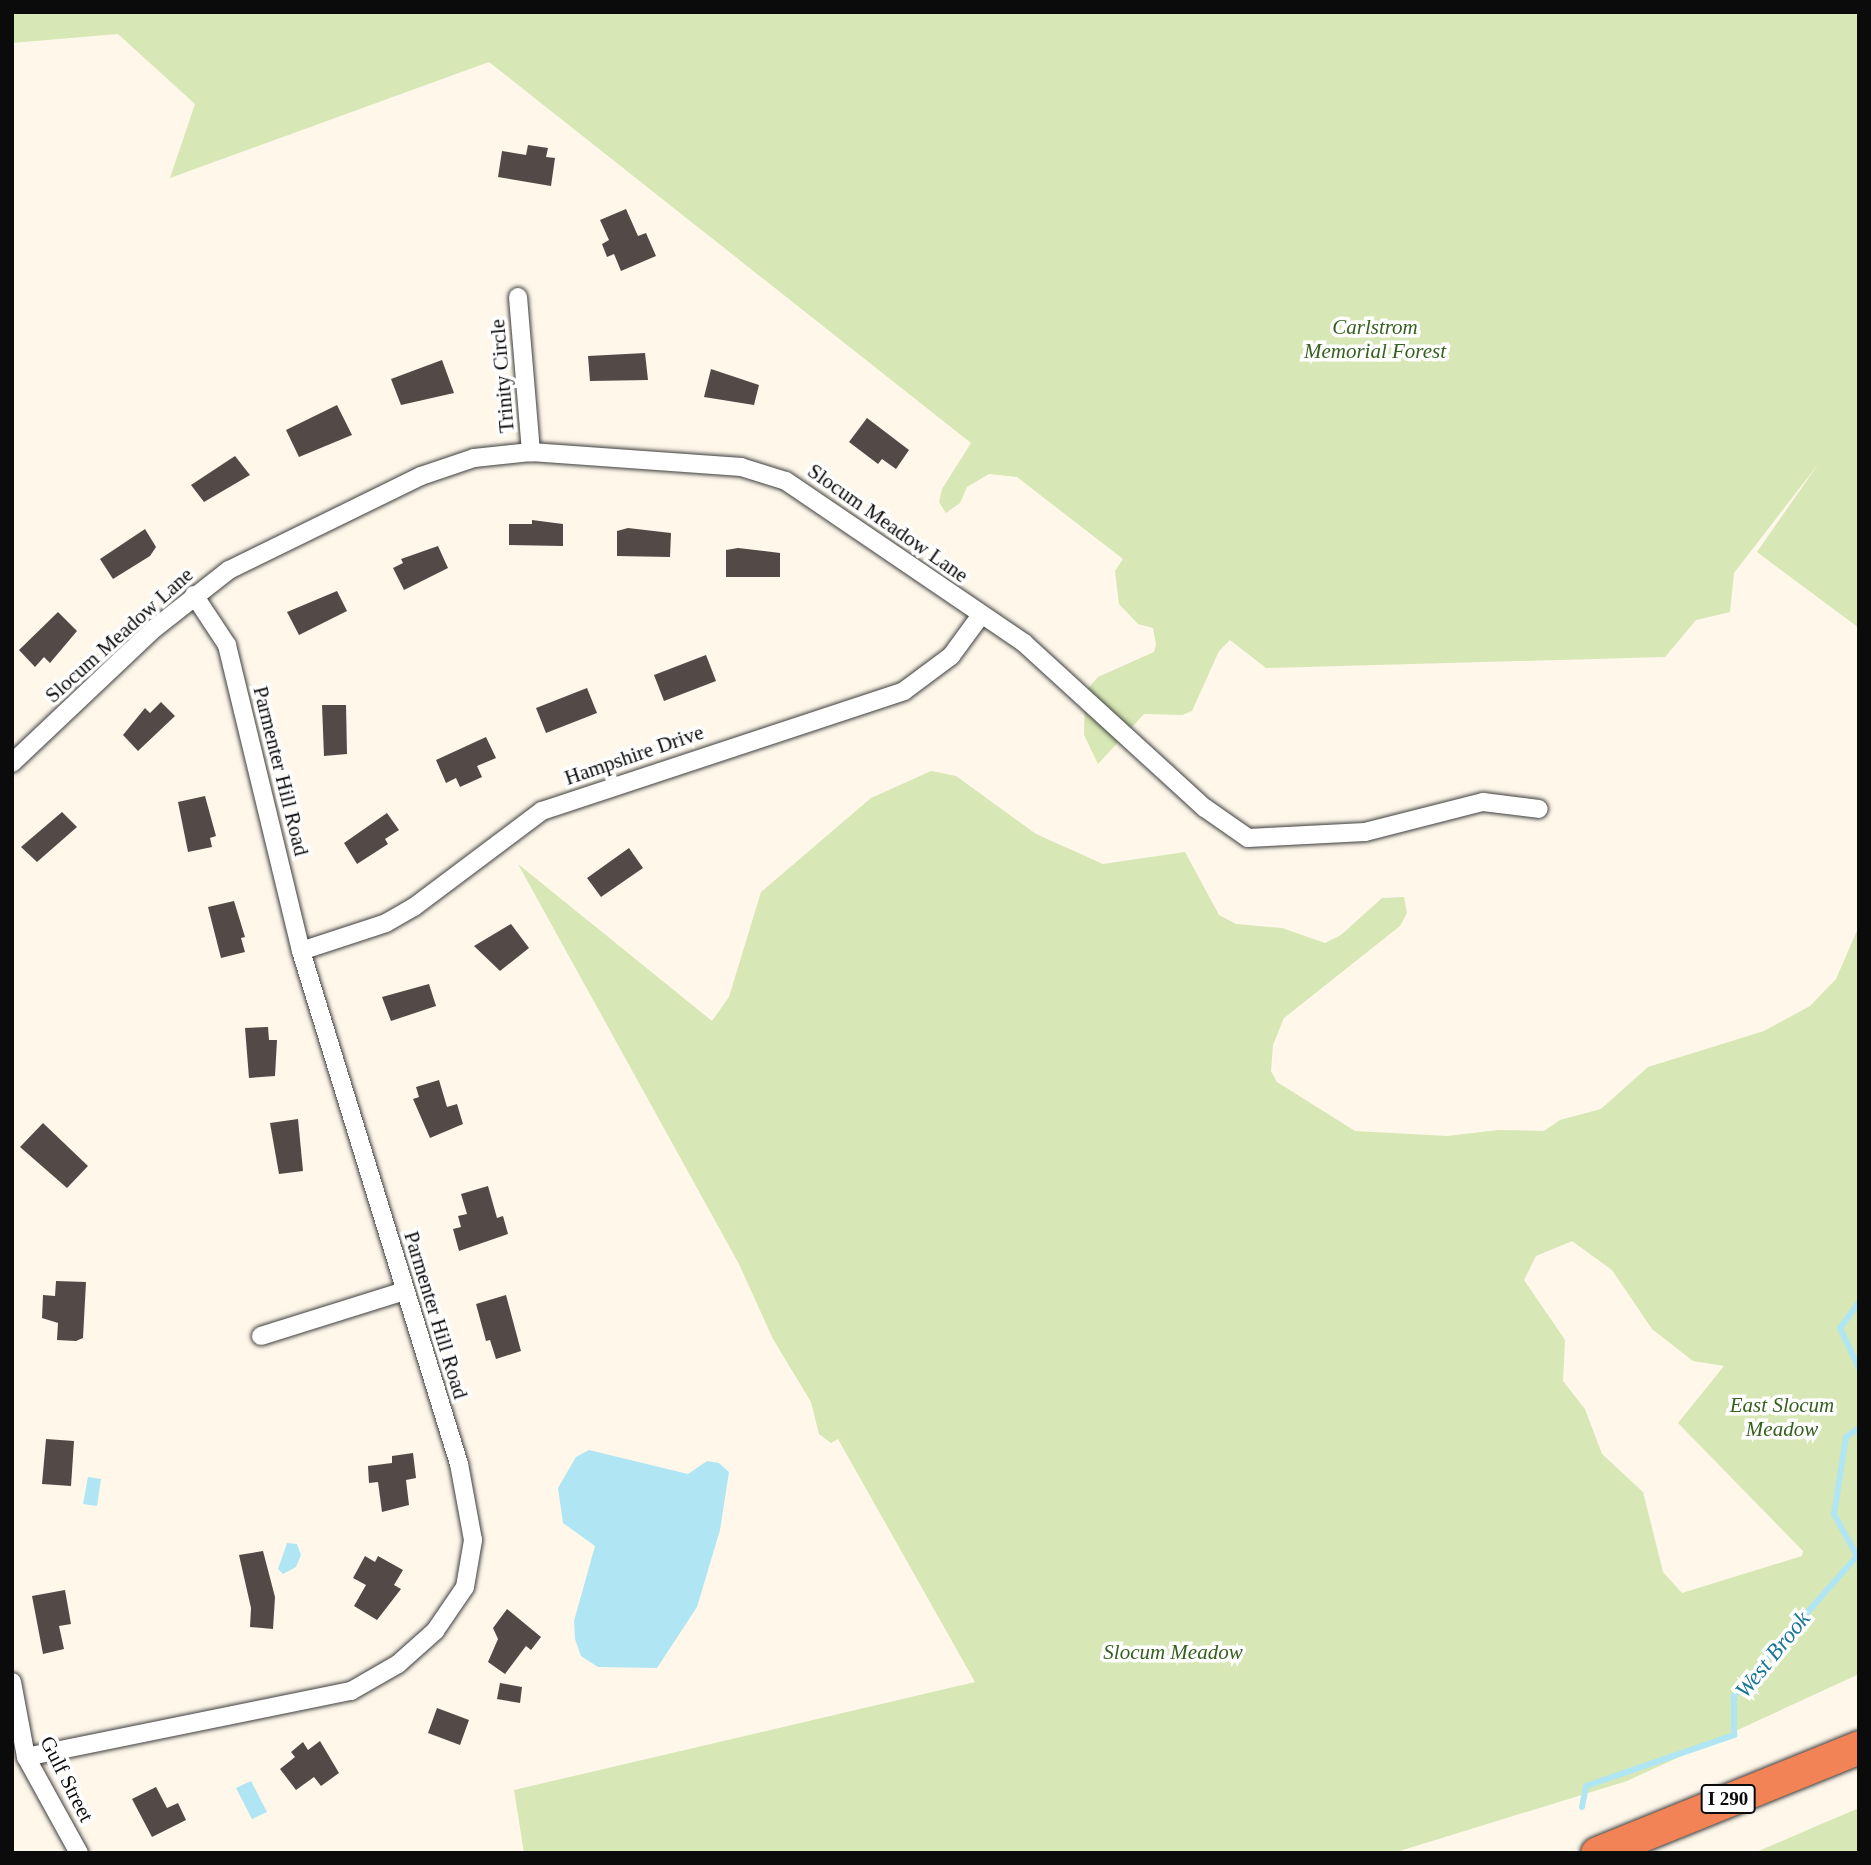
<!DOCTYPE html>
<html>
<head>
<meta charset="utf-8">
<style>
	body { margin:0 }
	#map { position:relative; width:1871px; height:1865px; overflow:hidden; background:#fef7ea; font-family:Georgia,serif }
	div>[style] { position:absolute }
	.green>* { inset:0; background:#d7e7b5 }
	.water>* { inset:0; background:#b0e6f4 }
	.stream>* { height:6px; margin:-3px; padding:0 3px; transform-origin:3px; border-radius:3px; background:#b0e6f4 }
	.building>* { inset:0; background:#534a48 }
	.roads { filter:drop-shadow(0 0 2px #3e3e3e) drop-shadow(0 0 2px #3e3e3e) }
	.street>* { height:18px; margin:-9px; padding:0 9px; transform-origin:9px; border-radius:9px; background:#fff }
	.highway>* { height:33px; margin:-16.5px; padding:0 16.5px; transform-origin:16.5px; border-radius:16.5px; background:#f18356 }
	span { translate:-50% -50%; white-space:nowrap; text-align:center; line-height:1.15; -webkit-text-stroke:7px #fff; paint-order:stroke }
	.shield-label span { padding:2px 5px; background:#fff; border:2px solid; border-radius:5px; -webkit-text-stroke-width:0 }
	.shield-label { font-size:19px; color:#0b0b0b; font-weight:700 }
	.park-label { font-size:21px; color:#36601e; font-style:italic }
	.street-label { font-size:21px; color:#0b0b0b }
	.water-label { font-size:23px; color:#197598; font-style:italic }
	.frame { position:absolute; inset:0; border:14px solid #0b0b0b; pointer-events:none }
</style>
</head>
<body>
<div id="map">
	<div class="green">
		<div style="clip-path:polygon(12px 12px,1859px 12px,1859px 628px,1757px 552px,1819px 463px,1734px 573px,1730px 612px,1696px 620px,1665px 657px,1266px 668px,1230px 640px,1219px 651px,1192px 711px,1182px 715px,1144px 714px,1098px 764px,1084px 735px,1085px 692px,1098px 677px,1154px 652px,1156px 644px,1153px 628px,1138px 624px,1119px 604px,1115px 571px,1123px 559px,1017px 477px,989px 474px,967px 487px,960px 503px,946px 513px,939px 502px,942px 489px,971px 443px,489px 62px,170px 178px,195px 104px,118px 34px,12px 43px)"></div>
		<div style="clip-path:polygon(evenodd,931px 771px,956px 776px,1036px 834px,1103px 864px,1185px 852px,1219px 915px,1236px 924px,1282px 928px,1325px 943px,1341px 935px,1382px 898px,1404px 897px,1407px 913px,1400px 926px,1284px 1018px,1273px 1045px,1271px 1071px,1277px 1082px,1355px 1131px,1447px 1136px,1499px 1130px,1544px 1131px,1560px 1120px,1601px 1109px,1648px 1067px,1764px 1031px,1810px 1006px,1836px 979px,1859px 926px,1859px 1674px,1627px 1781px,1393px 1853px,524px 1853px,514px 1790px,975px 1682px,838px 1439px,831px 1443px,819px 1434px,811px 1402px,773px 1339px,739px 1264px,518px 864px,712px 1021px,729px 997px,761px 892px,871px 798px,931px 771px,1572px 1241px,1612px 1270px,1652px 1329px,1693px 1361px,1724px 1366px,1678px 1423px,1803px 1551px,1802px 1556px,1682px 1593px,1663px 1572px,1643px 1492px,1602px 1454px,1585px 1409px,1563px 1381px,1565px 1340px,1524px 1280px,1536px 1256px,1572px 1241px)"></div>
		<div style="clip-path:polygon(1859px 1808px,1859px 1853px,1754px 1853px,1805px 1831px)"></div>
	</div>
	<div class="water">
		<div style="clip-path:polygon(589px 1450px,688px 1474px,707px 1461px,719px 1463px,729px 1472px,720px 1530px,697px 1607px,657px 1668px,598px 1667px,581px 1656px,575px 1639px,574px 1621px,595px 1546px,563px 1523px,558px 1488px,576px 1457px)"></div>
		<div style="clip-path:polygon(88px 1477px,101px 1479px,97px 1506px,83px 1504px)"></div>
		<div style="clip-path:polygon(287px 1543px,297px 1544px,301px 1555px,296px 1567px,283px 1574px,278px 1569px)"></div>
		<div style="clip-path:polygon(251px 1781px,267px 1812px,252px 1819px,236px 1788px)"></div>
	</div>
	<div class="stream">
		<div style="left:1859px;top:1302px;width:32px;rotate:126deg"></div>
		<div style="left:1840px;top:1328px;width:44px;rotate:64.6deg"></div>
		<div style="left:1582px;top:1807px;width:21px;rotate:-79deg"></div>
		<div style="left:1586px;top:1786px;width:157px;rotate:-19deg"></div>
		<div style="left:1734px;top:1735px;width:39px;rotate:-90deg"></div>
		<div style="left:1734px;top:1696px;width:186px;rotate:-48.7deg"></div>
		<div style="left:1857px;top:1556px;width:48px;rotate:-118.7deg"></div>
		<div style="left:1834px;top:1514px;width:78px;rotate:-81.1deg"></div>
		<div style="left:1846px;top:1437px;width:16px;rotate:-35deg"></div>
	</div>
	<div class="building">
		<div style="clip-path:polygon(528px 145px,548px 148px,546px 157px,555px 158px,551px 186px,498px 177px,502px 151px,526px 155px)"></div>
		<div style="clip-path:polygon(626px 209px,638px 236px,646px 233px,656px 256px,621px 271px,614px 254px,607px 257px,602px 244px,609px 240px,600px 220px)"></div>
		<div style="clip-path:polygon(645px 353px,648px 380px,590px 381px,588px 356px)"></div>
		<div style="clip-path:polygon(442px 360px,454px 393px,401px 405px,391px 379px)"></div>
		<div style="clip-path:polygon(711px 369px,759px 385px,754px 405px,704px 397px)"></div>
		<div style="clip-path:polygon(337px 405px,352px 435px,299px 457px,286px 430px)"></div>
		<div style="clip-path:polygon(867px 418px,909px 450px,896px 469px,882px 459px,878px 464px,849px 442px)"></div>
		<div style="clip-path:polygon(235px 456px,250px 475px,204px 502px,191px 485px)"></div>
		<div style="clip-path:polygon(532px 520px,563px 524px,563px 546px,509px 545px,509px 524px,532px 524px)"></div>
		<div style="clip-path:polygon(628px 528px,671px 533px,670px 557px,617px 556px,617px 531px)"></div>
		<div style="clip-path:polygon(145px 529px,156px 547px,150px 556px,113px 579px,100px 559px)"></div>
		<div style="clip-path:polygon(438px 546px,448px 568px,404px 590px,393px 568px,403px 563px,401px 559px)"></div>
		<div style="clip-path:polygon(738px 548px,780px 553px,780px 577px,726px 577px,726px 550px)"></div>
		<div style="clip-path:polygon(337px 591px,347px 611px,299px 635px,287px 612px)"></div>
		<div style="clip-path:polygon(58px 612px,77px 631px,50px 663px,44px 657px,35px 667px,19px 650px)"></div>
		<div style="clip-path:polygon(706px 655px,716px 681px,664px 701px,654px 675px)"></div>
		<div style="clip-path:polygon(587px 688px,597px 713px,546px 733px,536px 708px)"></div>
		<div style="clip-path:polygon(161px 702px,175px 716px,138px 751px,123px 735px,145px 708px,150px 713px)"></div>
		<div style="clip-path:polygon(322px 705px,346px 705px,347px 754px,324px 756px)"></div>
		<div style="clip-path:polygon(486px 737px,496px 758px,477px 766px,482px 777px,460px 787px,456px 778px,446px 783px,436px 760px)"></div>
		<div style="clip-path:polygon(205px 796px,216px 836px,210px 838px,212px 847px,188px 852px,178px 802px)"></div>
		<div style="clip-path:polygon(62px 812px,77px 827px,37px 862px,21px 847px)"></div>
		<div style="clip-path:polygon(387px 813px,399px 830px,385px 839px,388px 844px,357px 864px,344px 843px)"></div>
		<div style="clip-path:polygon(629px 848px,643px 868px,601px 897px,587px 878px)"></div>
		<div style="clip-path:polygon(234px 901px,245px 937px,241px 938px,245px 952px,221px 958px,208px 907px)"></div>
		<div style="clip-path:polygon(511px 924px,529px 948px,500px 971px,474px 946px)"></div>
		<div style="clip-path:polygon(429px 984px,436px 1006px,391px 1021px,382px 997px)"></div>
		<div style="clip-path:polygon(268px 1027px,269px 1040px,277px 1040px,275px 1076px,249px 1078px,245px 1028px)"></div>
		<div style="clip-path:polygon(439px 1080px,447px 1107px,457px 1104px,463px 1124px,430px 1138px,413px 1099px,419px 1097px,416px 1087px)"></div>
		<div style="clip-path:polygon(298px 1119px,303px 1171px,279px 1174px,270px 1123px)"></div>
		<div style="clip-path:polygon(43px 1123px,88px 1166px,67px 1188px,20px 1147px)"></div>
		<div style="clip-path:polygon(488px 1186px,497px 1218px,503px 1216px,508px 1234px,459px 1251px,453px 1229px,461px 1227px,458px 1216px,467px 1214px,461px 1194px)"></div>
		<div style="clip-path:polygon(56px 1281px,86px 1282px,83px 1338px,76px 1341px,57px 1340px,58px 1323px,42px 1318px,43px 1295px,55px 1296px)"></div>
		<div style="clip-path:polygon(506px 1295px,521px 1351px,496px 1359px,490px 1340px,486px 1341px,476px 1304px)"></div>
		<div style="clip-path:polygon(46px 1439px,74px 1441px,71px 1486px,42px 1484px)"></div>
		<div style="clip-path:polygon(413px 1453px,416px 1478px,406px 1480px,409px 1505px,382px 1512px,378px 1482px,369px 1483px,368px 1466px,392px 1463px,392px 1456px)"></div>
		<div style="clip-path:polygon(263px 1551px,275px 1597px,273px 1629px,250px 1627px,251px 1608px,239px 1555px)"></div>
		<div style="clip-path:polygon(365px 1556px,375px 1562px,378px 1556px,403px 1570px,394px 1585px,401px 1589px,377px 1620px,354px 1606px,366px 1585px,353px 1578px)"></div>
		<div style="clip-path:polygon(65px 1590px,71px 1624px,59px 1626px,64px 1649px,43px 1654px,32px 1596px)"></div>
		<div style="clip-path:polygon(507px 1609px,541px 1637px,531px 1650px,526px 1646px,505px 1674px,488px 1662px,498px 1639px,493px 1628px)"></div>
		<div style="clip-path:polygon(500px 1683px,522px 1687px,520px 1703px,497px 1699px)"></div>
		<div style="clip-path:polygon(437px 1708px,469px 1720px,460px 1745px,428px 1733px)"></div>
		<div style="clip-path:polygon(320px 1741px,339px 1773px,321px 1786px,314px 1777px,296px 1790px,280px 1769px,295px 1757px,291px 1752px,303px 1742px,308px 1750px)"></div>
		<div style="clip-path:polygon(156px 1787px,167px 1808px,178px 1803px,186px 1820px,152px 1837px,132px 1799px)"></div>
	</div>
	<div class="roads">
		<div class="street">
			<div style="left:518px;top:297px;width:156px;rotate:85.2deg"></div>
			<div style="left:12px;top:763px;width:197px;rotate:-43.4deg"></div>
			<div style="left:155px;top:628px;width:94px;rotate:-38.1deg"></div>
			<div style="left:229px;top:570px;width:214px;rotate:-26.1deg"></div>
			<div style="left:421px;top:476px;width:56px;rotate:-18.8deg"></div>
			<div style="left:474px;top:458px;width:57px;rotate:-6deg"></div>
			<div style="left:531px;top:452px;width:211px;rotate:4.1deg"></div>
			<div style="left:741px;top:467px;width:47px;rotate:17.3deg"></div>
			<div style="left:786px;top:481px;width:288px;rotate:34.2deg"></div>
			<div style="left:1024px;top:643px;width:245px;rotate:42.4deg"></div>
			<div style="left:1205px;top:808px;width:52px;rotate:34.9deg"></div>
			<div style="left:1248px;top:838px;width:117px;rotate:-2.9deg"></div>
			<div style="left:1365px;top:832px;width:122px;rotate:-14.3deg"></div>
			<div style="left:1483px;top:802px;width:56px;rotate:7.1deg"></div>
			<div style="left:301px;top:951px;width:89px;rotate:-18.2deg"></div>
			<div style="left:386px;top:923px;width:32px;rotate:-30deg"></div>
			<div style="left:414px;top:907px;width:160px;rotate:-36.9deg"></div>
			<div style="left:542px;top:811px;width:381px;rotate:-18.3deg"></div>
			<div style="left:904px;top:691px;width:59px;rotate:-36.7deg"></div>
			<div style="left:951px;top:656px;width:51px;rotate:-53.8deg"></div>
			<div style="left:261px;top:1336px;width:151px;rotate:-17.4deg"></div>
			<div style="left:12px;top:1682px;width:76px;rotate:79.4deg"></div>
			<div style="left:26px;top:1757px;width:110px;rotate:61.1deg"></div>
			<div style="left:26px;top:1757px;width:332px;rotate:-11.5deg"></div>
			<div style="left:351px;top:1691px;width:54px;rotate:-29.9deg"></div>
			<div style="left:398px;top:1664px;width:50px;rotate:-41.7deg"></div>
			<div style="left:435px;top:1631px;width:53px;rotate:-55.7deg"></div>
			<div style="left:465px;top:1587px;width:48px;rotate:-80.3deg"></div>
			<div style="left:473px;top:1540px;width:77px;rotate:-100.4deg"></div>
			<div style="left:459px;top:1464px;width:537px;rotate:-107.12deg"></div>
			<div style="left:301px;top:951px;width:315px;rotate:-103.6deg"></div>
			<div style="left:227px;top:645px;width:60px;rotate:-123.4deg"></div>
		</div>
		<div class="highway">
			<div style="left:1597px;top:1853px;width:283px;rotate:-22deg"></div>
		</div>
	</div>
	<div class="shield-label">
		<span style="left:1728px;top:1799px">I 290</span>
	</div>
	<div class="park-label">
		<span style="left:1375px;top:339px">Carlstrom<br>Memorial Forest</span>
		<span style="left:1782px;top:1417px">East Slocum<br>Meadow</span>
		<span style="left:1173px;top:1652px">Slocum Meadow</span>
	</div>
	<div class="street-label">
		<span style="left:502px;top:376px;rotate:-95deg">Trinity Circle</span>
		<span style="left:888px;top:523px;rotate:35deg">Slocum Meadow Lane</span>
		<span style="left:119px;top:635px;rotate:-42deg">Slocum Meadow Lane</span>
		<span style="left:634px;top:755px;rotate:-19deg">Hampshire Drive</span>
		<span style="left:281px;top:771px;rotate:76deg">Parmenter Hill Road</span>
		<span style="left:436px;top:1315px;rotate:73deg">Parmenter Hill Road</span>
		<span style="left:67px;top:1779px;rotate:63deg">Gulf Street</span>
	</div>
	<div class="water-label">
		<span style="left:1773px;top:1655px;rotate:-51deg">West Brook</span>
	</div>
	<div class="frame"></div>
</div>
</body>
</html>
